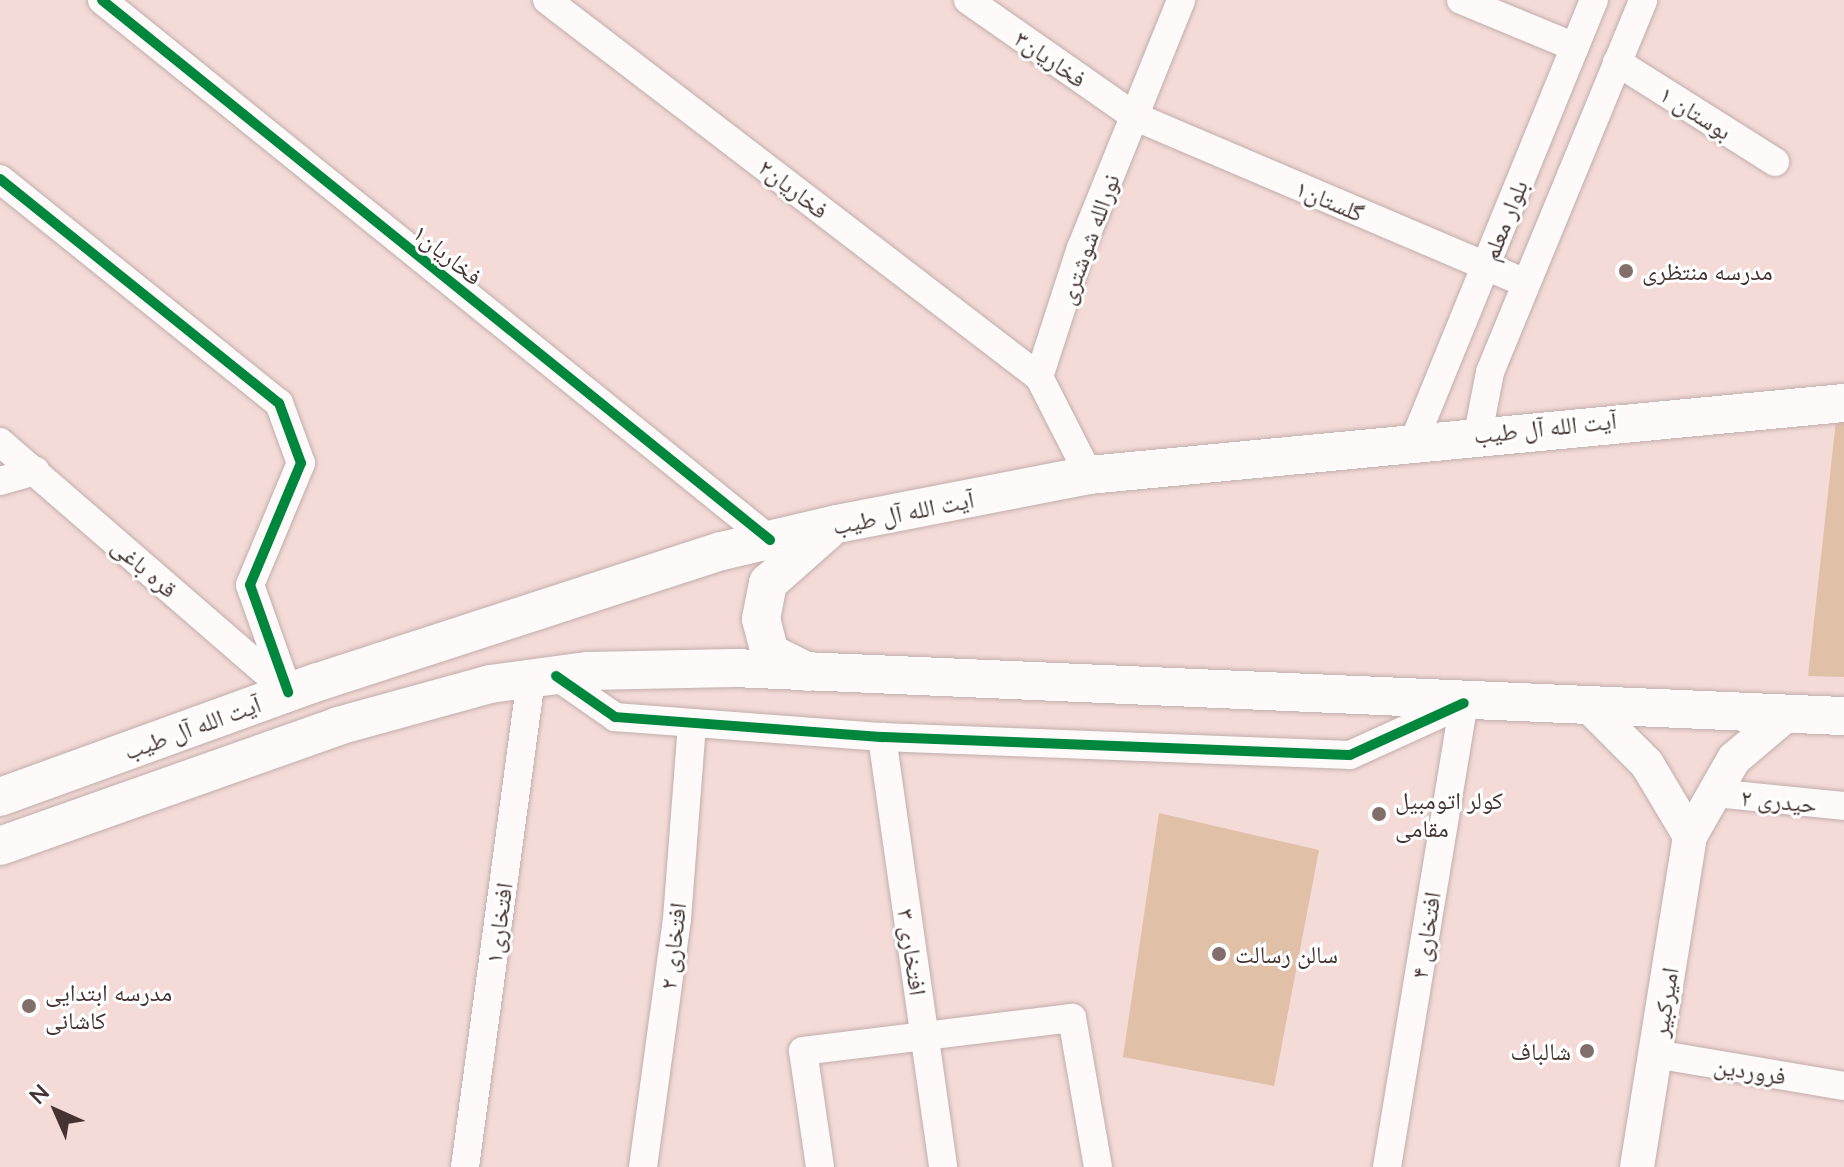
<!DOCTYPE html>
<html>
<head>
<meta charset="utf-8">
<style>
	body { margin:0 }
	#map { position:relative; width:1844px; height:1167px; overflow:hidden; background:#f4dbd8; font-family:Lato,"Noto Naskh Arabic",sans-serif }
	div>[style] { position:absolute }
	.green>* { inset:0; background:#e1c0a8 }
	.roads { filter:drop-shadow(0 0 2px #c1aeac) drop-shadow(0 0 2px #c1aeac) }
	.minor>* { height:28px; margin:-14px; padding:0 14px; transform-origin:14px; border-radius:14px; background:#fdfaf9 }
	.tertiary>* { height:34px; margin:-17px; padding:0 17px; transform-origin:17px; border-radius:17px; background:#fdfaf9 }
	.secondary>* { height:38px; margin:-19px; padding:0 19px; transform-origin:19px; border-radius:19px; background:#fdfaf9 }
	.cycleway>* { height:10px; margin:-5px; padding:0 5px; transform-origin:5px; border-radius:5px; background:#00873e }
	.dots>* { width:22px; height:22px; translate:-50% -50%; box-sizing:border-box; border:4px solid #fff; border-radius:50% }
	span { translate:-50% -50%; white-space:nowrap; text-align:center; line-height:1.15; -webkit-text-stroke:6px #fff; paint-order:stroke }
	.street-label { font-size:24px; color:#443330 }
	.poi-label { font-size:24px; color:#443330 }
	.left { translate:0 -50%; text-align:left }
	.right { translate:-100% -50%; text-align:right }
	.north { position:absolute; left:16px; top:1071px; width:80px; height:80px; -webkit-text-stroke:6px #fff; paint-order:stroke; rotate:315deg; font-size:22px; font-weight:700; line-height:32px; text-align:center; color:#443330 }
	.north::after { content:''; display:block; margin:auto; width:28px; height:36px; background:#443330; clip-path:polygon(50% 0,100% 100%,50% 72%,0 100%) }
</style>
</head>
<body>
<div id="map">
	<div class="green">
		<div style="clip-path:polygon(1836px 420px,1844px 420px,1844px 677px,1808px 676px)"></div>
		<div style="clip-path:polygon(1159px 813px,1319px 850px,1274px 1086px,1123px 1057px)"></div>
	</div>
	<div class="roads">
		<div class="minor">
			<div style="left:102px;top:0;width:859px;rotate:38.95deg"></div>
			<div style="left:547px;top:0;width:620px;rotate:37.46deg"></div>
			<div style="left:968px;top:0;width:203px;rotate:34.9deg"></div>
			<div style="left:1134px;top:116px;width:426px;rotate:23.1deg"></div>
			<div style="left:1461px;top:0;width:123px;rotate:22.4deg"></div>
			<div style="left:1617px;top:62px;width:187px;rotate:32.3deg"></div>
			<div style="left:0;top:179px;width:358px;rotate:38.8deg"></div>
			<div style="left:279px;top:403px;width:64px;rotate:69.9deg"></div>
			<div style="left:301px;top:463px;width:132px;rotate:112.7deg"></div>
			<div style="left:250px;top:585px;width:114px;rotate:70.4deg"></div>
			<div style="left:1478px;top:434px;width:63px;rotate:-79deg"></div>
			<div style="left:1490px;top:372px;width:402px;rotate:-67.6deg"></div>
			<div style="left:1414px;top:441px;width:476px;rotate:-67.8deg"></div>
			<div style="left:0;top:442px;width:377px;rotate:40.9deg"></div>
			<div style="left:1089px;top:475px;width:110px;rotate:-117deg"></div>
			<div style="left:1039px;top:377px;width:136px;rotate:-72deg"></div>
			<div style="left:1081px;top:248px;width:267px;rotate:-68deg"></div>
			<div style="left:0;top:481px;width:37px;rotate:-16deg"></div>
			<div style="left:556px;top:676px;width:72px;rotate:34.8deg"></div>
			<div style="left:615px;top:717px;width:268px;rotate:4.3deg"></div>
			<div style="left:882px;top:737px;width:468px;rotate:2.2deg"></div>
			<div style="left:1350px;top:755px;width:125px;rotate:-24.5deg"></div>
			<div style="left:882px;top:737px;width:434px;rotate:81.9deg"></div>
			<div style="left:1714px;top:793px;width:131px;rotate:5.7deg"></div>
			<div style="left:1655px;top:1054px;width:192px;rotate:9.6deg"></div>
			<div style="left:465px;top:1167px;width:492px;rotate:-82.3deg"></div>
			<div style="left:643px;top:1167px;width:250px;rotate:-82.2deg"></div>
			<div style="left:677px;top:919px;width:196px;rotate:-85.6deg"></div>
			<div style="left:820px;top:1167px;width:117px;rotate:-98.3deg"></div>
			<div style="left:803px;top:1051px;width:271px;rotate:-7deg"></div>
			<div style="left:1072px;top:1018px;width:151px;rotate:80.1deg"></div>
			<div style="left:1387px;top:1167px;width:470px;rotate:-80.6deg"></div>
		</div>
		<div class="tertiary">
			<div style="left:1591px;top:708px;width:79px;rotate:45deg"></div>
			<div style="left:1647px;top:764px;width:84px;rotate:59.2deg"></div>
			<div style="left:1690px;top:836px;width:89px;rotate:-60.3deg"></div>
			<div style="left:1734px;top:759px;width:70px;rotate:-40.3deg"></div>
			<div style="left:1637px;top:1167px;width:335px;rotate:-80.9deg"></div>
		</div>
		<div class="secondary">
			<div style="left:808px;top:672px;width:42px;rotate:-153.4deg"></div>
			<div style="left:770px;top:653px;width:35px;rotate:-105deg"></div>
			<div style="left:761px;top:619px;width:37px;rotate:-79deg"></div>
			<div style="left:768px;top:583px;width:80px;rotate:-41.5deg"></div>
			<div style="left:0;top:797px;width:338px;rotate:-19.9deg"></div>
			<div style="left:318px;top:682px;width:425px;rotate:-18deg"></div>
			<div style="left:722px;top:551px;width:118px;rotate:-13.2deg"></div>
			<div style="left:837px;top:524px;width:257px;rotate:-11deg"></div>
			<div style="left:1089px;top:475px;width:758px;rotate:-5.45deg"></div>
			<div style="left:0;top:846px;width:359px;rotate:-19.5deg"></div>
			<div style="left:338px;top:726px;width:158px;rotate:-15.4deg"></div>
			<div style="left:490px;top:684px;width:99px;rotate:-7.6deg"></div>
			<div style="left:588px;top:671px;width:146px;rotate:-1.2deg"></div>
			<div style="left:734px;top:668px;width:1111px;rotate:2.48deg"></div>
		</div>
	</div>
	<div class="cycleway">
		<div style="left:102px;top:0;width:859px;rotate:38.95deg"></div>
		<div style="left:0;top:179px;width:358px;rotate:38.8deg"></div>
		<div style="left:279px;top:403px;width:64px;rotate:69.9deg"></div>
		<div style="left:301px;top:463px;width:132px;rotate:112.7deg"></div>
		<div style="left:250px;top:585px;width:114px;rotate:70.4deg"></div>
		<div style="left:556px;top:676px;width:72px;rotate:34.8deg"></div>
		<div style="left:615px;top:717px;width:268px;rotate:4.3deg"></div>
		<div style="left:882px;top:737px;width:468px;rotate:2.2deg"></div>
		<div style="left:1350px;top:755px;width:125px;rotate:-24.5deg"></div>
	</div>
	<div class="dots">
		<div style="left:1626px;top:271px;background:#826e6b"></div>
		<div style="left:1379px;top:814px;background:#826e6b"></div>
		<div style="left:1219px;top:954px;background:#826e6b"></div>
		<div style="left:29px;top:1006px;background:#826e6b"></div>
		<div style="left:1587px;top:1051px;background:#826e6b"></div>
	</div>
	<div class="street-label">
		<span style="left:1051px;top:58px;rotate:35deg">فخاریان۳</span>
		<span style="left:1696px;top:112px;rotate:32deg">بوستان ۱</span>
		<span style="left:794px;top:188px;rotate:38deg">فخاریان۲</span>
		<span style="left:1330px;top:200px;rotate:23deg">گلستان۱</span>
		<span style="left:1504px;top:220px;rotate:-68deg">بلوار معلم</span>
		<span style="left:1088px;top:239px;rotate:-70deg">نورالله شوشتری</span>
		<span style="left:448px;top:254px;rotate:39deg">فخاریان۱</span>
		<span style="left:1545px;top:427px;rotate:-6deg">آیت الله آل طیب</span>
		<span style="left:903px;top:512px;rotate:-11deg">آیت الله آل طیب</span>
		<span style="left:145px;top:567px;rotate:41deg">قره باغی</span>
		<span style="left:192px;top:727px;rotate:-20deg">آیت الله آل طیب</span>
		<span style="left:1779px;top:800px;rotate:6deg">حیدری ۲</span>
		<span style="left:498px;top:923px;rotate:-82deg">افتخاری۱</span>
		<span style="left:1425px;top:935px;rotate:-81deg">افتخاری ۴</span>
		<span style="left:672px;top:946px;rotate:-83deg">افتخاری ۲</span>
		<span style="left:913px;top:952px;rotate:82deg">افتخاری ۳</span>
		<span style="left:1664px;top:1002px;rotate:-81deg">امیرکبیر</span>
		<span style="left:1750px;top:1070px;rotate:9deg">فروردین</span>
	</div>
	<div class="poi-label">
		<span class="left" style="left:1642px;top:271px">مدرسه منتظری</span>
		<span class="left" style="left:1395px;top:814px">کولر اتومبیل<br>مقامی</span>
		<span class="left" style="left:1235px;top:954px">سالن رسالت</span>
		<span class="left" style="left:45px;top:1006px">مدرسه ابتدایی<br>کاشانی</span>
		<span class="right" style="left:1571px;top:1051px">شالباف</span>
	</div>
	<div class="north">N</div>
</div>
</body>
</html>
